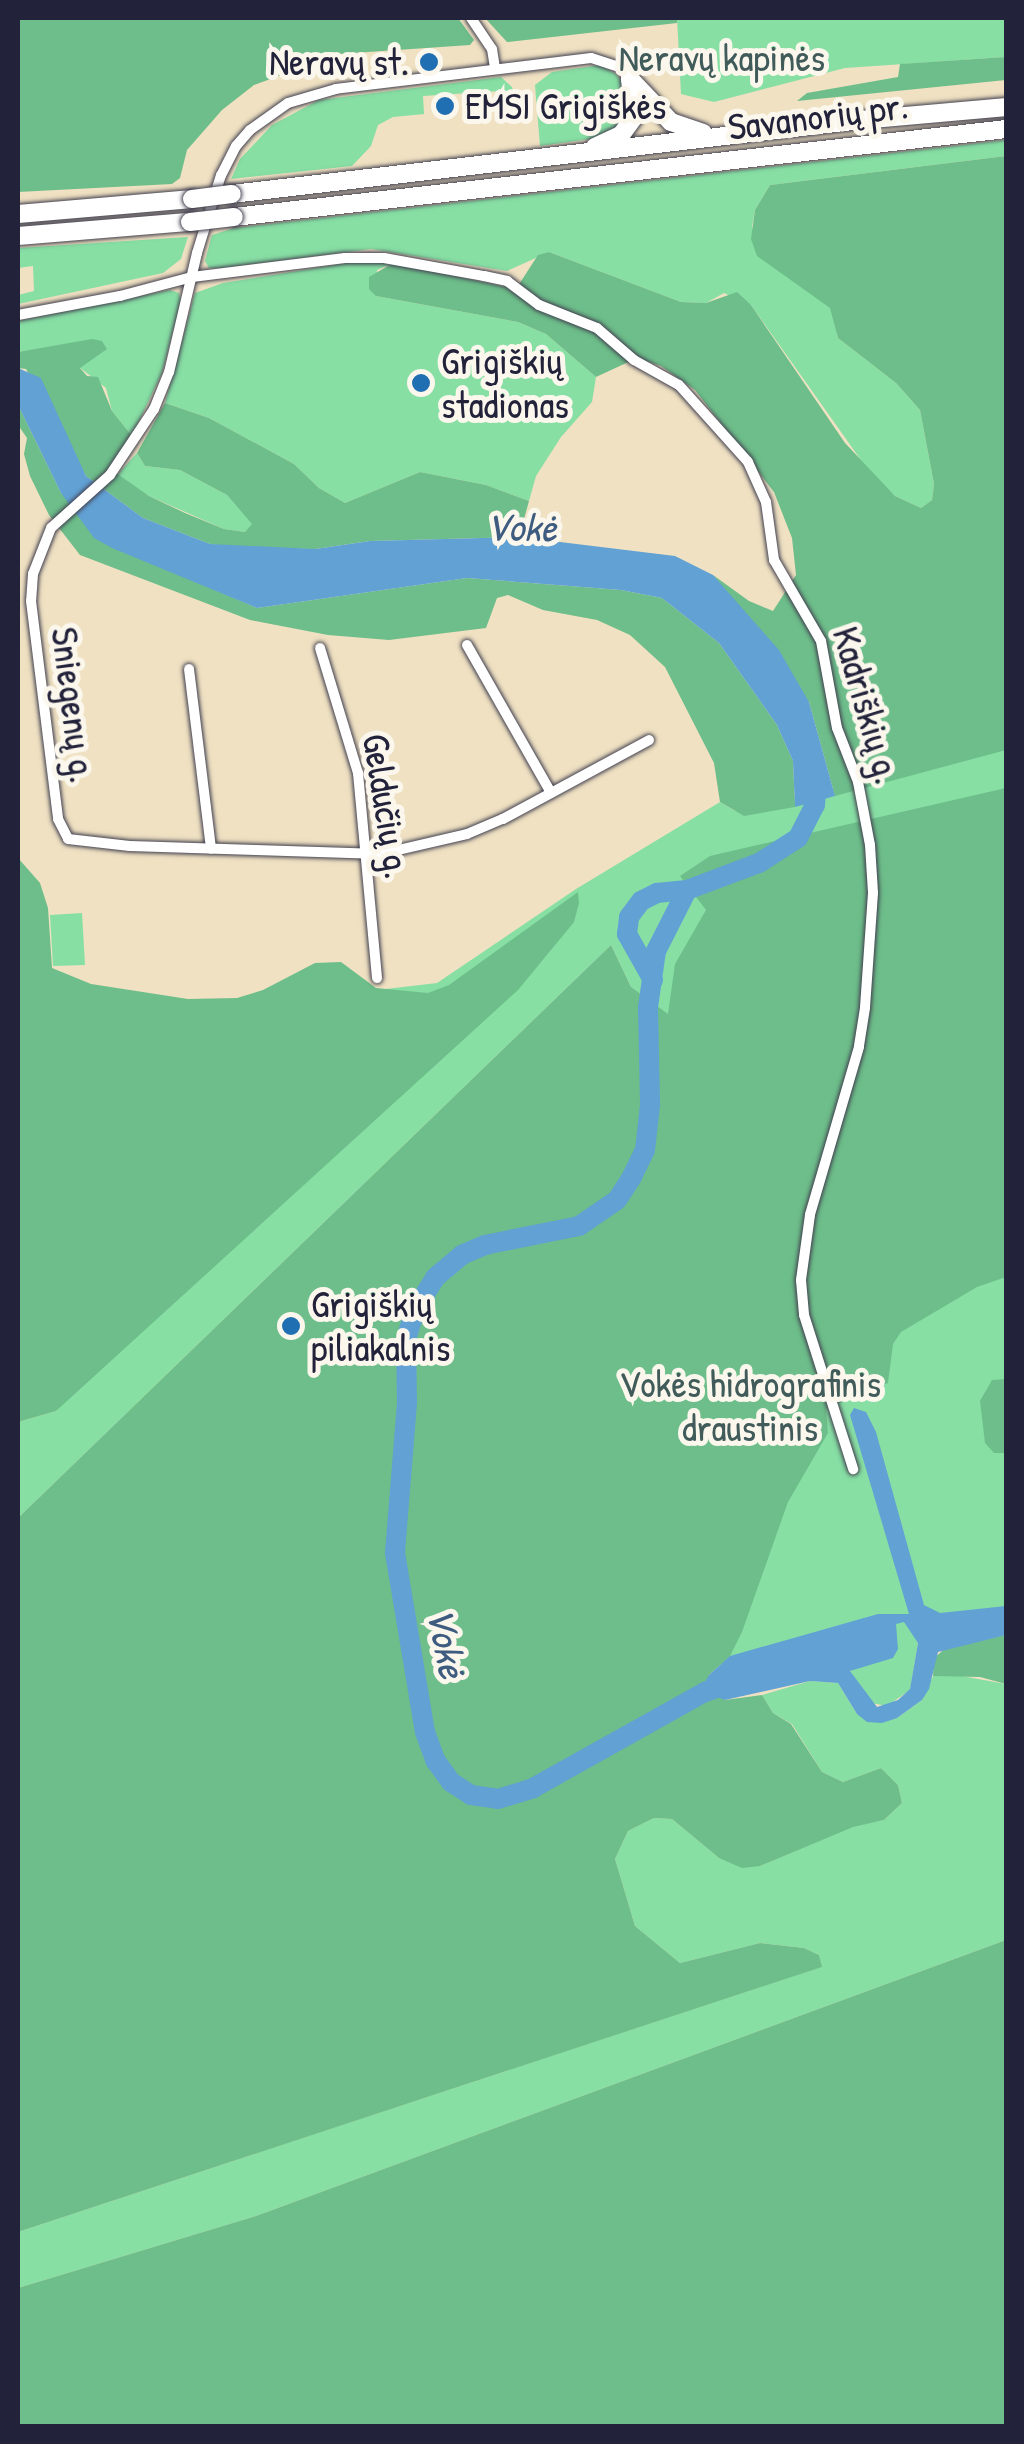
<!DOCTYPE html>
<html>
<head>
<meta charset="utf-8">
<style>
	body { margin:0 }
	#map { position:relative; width:1024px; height:2444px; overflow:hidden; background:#efe1c2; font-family:"Patrick Hand",sans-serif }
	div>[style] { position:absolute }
	.green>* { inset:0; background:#87dfa4 }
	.forest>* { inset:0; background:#6dbe8a }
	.water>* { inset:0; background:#61a1d4 }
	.river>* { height:20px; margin:-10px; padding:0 10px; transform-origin:10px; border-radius:10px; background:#61a1d4 }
	.roads { filter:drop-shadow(0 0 2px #413f4f) drop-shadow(0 0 2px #413f4f) }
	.street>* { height:10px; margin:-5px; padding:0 5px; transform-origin:5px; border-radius:5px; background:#fff }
	.highway>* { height:18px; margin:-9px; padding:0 9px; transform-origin:9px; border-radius:9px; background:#fff }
	.bridges { filter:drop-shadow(0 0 2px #413f4f) drop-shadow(0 0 2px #413f4f) }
	.highway-bridge>* { height:18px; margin:-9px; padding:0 9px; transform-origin:9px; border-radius:9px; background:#fff }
	.dots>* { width:28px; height:28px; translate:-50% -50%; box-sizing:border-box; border:5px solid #fbf7ec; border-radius:50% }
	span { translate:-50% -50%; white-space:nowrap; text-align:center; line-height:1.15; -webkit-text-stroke:10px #fbf7ec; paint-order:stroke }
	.park-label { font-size:38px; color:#405b5a }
	.poi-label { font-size:38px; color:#22223b }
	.right { translate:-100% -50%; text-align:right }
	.left { translate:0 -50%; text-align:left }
	.street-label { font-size:38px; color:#22223b }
	.water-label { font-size:40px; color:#3e5b80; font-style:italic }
	.frame { position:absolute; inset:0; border:20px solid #22223b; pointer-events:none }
</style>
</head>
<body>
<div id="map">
	<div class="green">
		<div style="clip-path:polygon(677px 18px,1006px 18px,1006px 57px,845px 68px,714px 102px,681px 94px)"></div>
		<div style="clip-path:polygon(600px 65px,616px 74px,626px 87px,629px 119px,605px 137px,540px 146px,535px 85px,552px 72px)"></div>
		<div style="clip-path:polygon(501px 77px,512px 87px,517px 103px,514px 124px,508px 98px,500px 91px,423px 96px,424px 114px,393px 117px,378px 125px,371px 146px,352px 166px,231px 179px,240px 159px,272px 125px,319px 100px)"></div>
		<div style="clip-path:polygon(1006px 140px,1006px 156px,770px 185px,755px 210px,752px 227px,813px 295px,831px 308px,838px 338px,896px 383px,920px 410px,934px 484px,932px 500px,921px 508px,895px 496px,868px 470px,751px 305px,724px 293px,706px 303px,681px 302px,549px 252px,507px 271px,371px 249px,222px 268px,209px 268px,205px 261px,212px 235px,234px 228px)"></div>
		<div style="clip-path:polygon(188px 237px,181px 259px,163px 273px,18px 304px,18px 295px,34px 291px,33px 266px,18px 268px,18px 248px)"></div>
		<div style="clip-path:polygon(352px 262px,393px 263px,377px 270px,376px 296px,518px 322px,546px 334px,596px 377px,592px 402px,561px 437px,536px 476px,529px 501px,486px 485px,420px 472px,345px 503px,319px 488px,294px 464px,209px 418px,165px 403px,195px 293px,223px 283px)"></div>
		<div style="clip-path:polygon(170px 290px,179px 293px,181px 301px,162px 373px,132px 436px,112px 411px,106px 388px,79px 367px,92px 358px,53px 347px,18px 352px,18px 321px)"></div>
		<div style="clip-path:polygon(137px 453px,145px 466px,180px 470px,227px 495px,253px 524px,245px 532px,224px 529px,149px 496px,116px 476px)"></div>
		<div style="clip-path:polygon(1006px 749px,1006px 1616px,910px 1626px,918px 1643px,910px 1690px,887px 1706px,871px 1703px,851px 1677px,850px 1671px,862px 1665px,722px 1679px,631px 987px,611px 945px,18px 1518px,18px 1422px,56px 1411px,352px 993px,437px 983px,576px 889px,720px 802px,735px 811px)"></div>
		<div style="clip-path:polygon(82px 913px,85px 965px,53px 966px,50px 915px)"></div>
		<div style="clip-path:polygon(956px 1675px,1006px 1684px,1006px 1940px,256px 2216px,18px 2288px,18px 2232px,821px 1967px,819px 1955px,804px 1948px,760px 1943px,680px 1963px,635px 1926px,615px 1859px,628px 1831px,654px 1818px,672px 1819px,719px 1858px,760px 1866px,853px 1826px,884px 1820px,902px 1803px,898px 1785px,881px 1768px,843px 1782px,822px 1772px,792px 1724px,773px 1713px,762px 1695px,810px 1681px,838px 1683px,857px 1714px,897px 1718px,922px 1700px,933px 1676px)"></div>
	</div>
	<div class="forest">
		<div style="clip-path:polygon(18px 18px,458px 18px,474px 40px,470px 45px,339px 54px,254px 85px,222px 110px,187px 150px,180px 178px,172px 184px,18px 192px)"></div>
		<div style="clip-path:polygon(485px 18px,677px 18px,677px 23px,507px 42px)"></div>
		<div style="clip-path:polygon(1006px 57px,1006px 80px,797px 101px,807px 93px,898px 77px,900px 64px)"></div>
		<div style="clip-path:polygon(1006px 156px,1006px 750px,835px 796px,809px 702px,713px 575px,749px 601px,773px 611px,796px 575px,792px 538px,774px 492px,695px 390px,661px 366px,637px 358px,596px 377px,546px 334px,518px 322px,376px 296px,369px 289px,369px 277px,393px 263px,516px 289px,538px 255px,549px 252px,681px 302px,706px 303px,737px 292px,751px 305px,845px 443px,895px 496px,921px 508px,932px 500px,934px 484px,920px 410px,896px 383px,838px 338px,830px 308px,757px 256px,751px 239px,755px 210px,770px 185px)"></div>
		<div style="clip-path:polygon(92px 339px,102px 341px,107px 349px,80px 368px,87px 376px,98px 377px,112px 411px,132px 436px,109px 468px,149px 496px,185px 513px,224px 529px,245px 532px,252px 524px,227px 495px,180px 470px,145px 466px,137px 453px,165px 403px,209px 418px,294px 464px,319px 488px,345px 503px,420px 472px,486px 485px,529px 501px,519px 537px,370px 541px,315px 549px,240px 548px,210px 544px,143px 518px,86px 476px,26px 369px,18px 368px,18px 352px)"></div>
		<div style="clip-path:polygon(18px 405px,61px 493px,145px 560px,257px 608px,467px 578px,621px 590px,662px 598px,719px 643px,777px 725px,793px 761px,795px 807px,744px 816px,720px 802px,714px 763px,665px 667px,630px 635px,597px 620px,543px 610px,508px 595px,497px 598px,486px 628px,389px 640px,328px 635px,250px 620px,80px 555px,49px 515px,30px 476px,24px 454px,27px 438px,18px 425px)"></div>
		<div style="clip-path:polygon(1006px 788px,1006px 1277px,977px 1287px,901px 1332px,893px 1344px,888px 1383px,826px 1409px,828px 1433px,788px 1502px,742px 1632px,730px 1656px,709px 1675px,725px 1700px,762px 1695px,773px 1713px,791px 1724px,822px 1772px,843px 1782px,881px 1768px,898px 1785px,902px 1803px,884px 1820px,853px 1827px,760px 1866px,742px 1868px,719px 1858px,672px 1819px,654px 1818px,628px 1831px,615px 1859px,635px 1926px,680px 1963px,760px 1943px,804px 1948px,819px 1955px,822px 1967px,18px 2232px,18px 1518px,611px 945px,631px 987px,668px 1014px,675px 964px,706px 910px,680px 876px,710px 856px)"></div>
		<div style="clip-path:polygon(18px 858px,40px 883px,48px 908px,52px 968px,91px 984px,188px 999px,237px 998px,263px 990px,315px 963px,341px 962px,376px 988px,428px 993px,449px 985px,578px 892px,579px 903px,574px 922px,518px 990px,56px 1411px,18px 1422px)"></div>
		<div style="clip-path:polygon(1006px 1379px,1006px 1453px,994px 1453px,985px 1443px,980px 1401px,992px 1380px)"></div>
		<div style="clip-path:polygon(1006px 1635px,1006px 1684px,980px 1677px,933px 1676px,934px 1658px,947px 1647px)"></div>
		<div style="clip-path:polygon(1006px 1940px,1006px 2426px,18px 2426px,18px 2288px,256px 2216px)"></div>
	</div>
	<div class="water">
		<div style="clip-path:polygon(18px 368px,41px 378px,86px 476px,143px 518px,210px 544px,315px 549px,370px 541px,519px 537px,675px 556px,713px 575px,779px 650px,809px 702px,835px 796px,795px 807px,793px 761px,777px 725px,719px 643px,662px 598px,621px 590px,467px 578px,257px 608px,112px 548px,94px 538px,61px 493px,18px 405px)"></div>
		<div style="clip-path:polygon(evenodd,854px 1408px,866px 1412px,876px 1432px,924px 1605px,940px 1613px,1006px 1606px,1006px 1635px,938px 1652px,929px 1689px,922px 1700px,897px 1718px,882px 1723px,867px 1722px,857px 1714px,838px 1683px,810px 1681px,725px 1700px,705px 1692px,703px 1685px,709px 1675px,730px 1656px,878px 1614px,909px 1614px,850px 1415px,854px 1408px,904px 1622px,918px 1643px,910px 1689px,898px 1700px,877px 1707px,850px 1671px,893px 1658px,898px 1649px,896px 1624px,904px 1622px)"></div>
	</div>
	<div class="river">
		<div style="left:687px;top:890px;width:68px;rotate:116.9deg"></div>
		<div style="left:656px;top:951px;width:57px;rotate:98.1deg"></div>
		<div style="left:648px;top:1007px;width:98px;rotate:88.8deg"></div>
		<div style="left:650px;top:1105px;width:45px;rotate:96.3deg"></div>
		<div style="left:645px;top:1150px;width:30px;rotate:116deg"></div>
		<div style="left:632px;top:1177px;width:27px;rotate:123deg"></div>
		<div style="left:617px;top:1200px;width:46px;rotate:145.6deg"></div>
		<div style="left:579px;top:1226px;width:96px;rotate:168.6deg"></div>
		<div style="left:485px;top:1245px;width:25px;rotate:157deg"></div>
		<div style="left:462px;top:1255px;width:35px;rotate:140deg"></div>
		<div style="left:435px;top:1278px;width:38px;rotate:122deg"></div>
		<div style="left:415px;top:1310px;width:30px;rotate:107deg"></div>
		<div style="left:406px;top:1339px;width:64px;rotate:89.1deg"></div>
		<div style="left:407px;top:1403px;width:150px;rotate:94.6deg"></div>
		<div style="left:395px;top:1553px;width:181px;rotate:80.5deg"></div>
		<div style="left:425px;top:1732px;width:30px;rotate:70deg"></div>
		<div style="left:435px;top:1760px;width:27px;rotate:54deg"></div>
		<div style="left:451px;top:1782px;width:24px;rotate:33deg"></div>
		<div style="left:471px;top:1795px;width:27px;rotate:8deg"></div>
		<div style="left:498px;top:1799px;width:37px;rotate:-17deg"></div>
		<div style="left:533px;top:1788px;width:197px;rotate:-29.2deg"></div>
		<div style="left:705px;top:1692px;width:28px;rotate:-19deg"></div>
		<div style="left:653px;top:980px;width:53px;rotate:-119.5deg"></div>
		<div style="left:627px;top:934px;width:17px;rotate:-83deg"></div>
		<div style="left:629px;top:917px;width:20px;rotate:-53deg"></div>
		<div style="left:641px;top:901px;width:18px;rotate:-27deg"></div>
		<div style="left:657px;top:893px;width:30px;rotate:-6deg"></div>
		<div style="left:687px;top:890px;width:77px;rotate:-20.6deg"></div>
		<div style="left:759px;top:863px;width:46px;rotate:-32.7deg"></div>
		<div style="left:798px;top:838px;width:37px;rotate:-63deg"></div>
		<div style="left:815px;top:805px;width:30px;rotate:-86deg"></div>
	</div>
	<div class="roads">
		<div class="street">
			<div style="left:471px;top:18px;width:37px;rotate:56deg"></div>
			<div style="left:492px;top:49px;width:20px;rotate:81deg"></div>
			<div style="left:630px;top:79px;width:16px;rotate:-133deg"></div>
			<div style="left:619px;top:67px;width:29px;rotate:-162deg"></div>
			<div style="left:591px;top:58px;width:257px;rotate:173.1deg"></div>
			<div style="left:336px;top:89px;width:50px;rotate:163.7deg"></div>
			<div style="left:288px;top:103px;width:47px;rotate:144.6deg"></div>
			<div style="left:250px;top:130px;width:21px;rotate:131deg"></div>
			<div style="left:236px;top:146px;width:33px;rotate:117deg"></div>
			<div style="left:221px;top:175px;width:82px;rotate:107.1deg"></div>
			<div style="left:197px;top:253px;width:122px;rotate:103.2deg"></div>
			<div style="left:169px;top:372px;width:40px;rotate:112deg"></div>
			<div style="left:154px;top:409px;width:79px;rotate:123.7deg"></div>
			<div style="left:110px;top:475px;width:79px;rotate:138.1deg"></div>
			<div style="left:51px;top:528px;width:49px;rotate:111.4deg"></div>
			<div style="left:33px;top:574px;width:27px;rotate:94deg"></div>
			<div style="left:31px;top:601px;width:220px;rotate:82.9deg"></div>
			<div style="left:58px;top:819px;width:22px;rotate:63deg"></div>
			<div style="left:68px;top:839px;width:62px;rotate:6.4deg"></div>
			<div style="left:130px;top:846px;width:251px;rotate:1.8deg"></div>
			<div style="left:381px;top:854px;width:88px;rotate:-13.1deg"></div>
			<div style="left:467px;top:834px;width:39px;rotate:-23deg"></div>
			<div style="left:503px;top:819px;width:166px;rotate:-28.4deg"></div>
			<div style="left:18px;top:315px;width:104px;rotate:-10.6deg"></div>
			<div style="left:120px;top:296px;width:74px;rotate:-14.8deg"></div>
			<div style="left:192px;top:277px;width:154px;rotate:-7.1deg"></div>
			<div style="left:345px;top:258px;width:39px"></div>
			<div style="left:384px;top:258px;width:102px;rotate:10.2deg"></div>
			<div style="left:484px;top:276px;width:24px;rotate:12deg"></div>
			<div style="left:507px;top:281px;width:40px;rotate:37deg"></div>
			<div style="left:539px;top:305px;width:62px;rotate:21.6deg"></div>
			<div style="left:597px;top:328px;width:49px;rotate:40.9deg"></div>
			<div style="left:634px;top:360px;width:51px;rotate:29.1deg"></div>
			<div style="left:679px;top:385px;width:103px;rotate:48.1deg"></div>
			<div style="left:748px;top:462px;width:44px;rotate:65.8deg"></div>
			<div style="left:766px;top:502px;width:59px;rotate:82.1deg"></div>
			<div style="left:774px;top:560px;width:94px;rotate:59.9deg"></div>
			<div style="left:821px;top:641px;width:88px;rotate:79.6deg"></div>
			<div style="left:837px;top:728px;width:58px;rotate:68.7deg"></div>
			<div style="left:858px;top:782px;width:64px;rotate:79.2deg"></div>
			<div style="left:870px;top:845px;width:48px;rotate:86.4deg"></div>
			<div style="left:873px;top:893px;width:115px;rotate:94deg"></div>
			<div style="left:865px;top:1008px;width:39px;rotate:99deg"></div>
			<div style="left:859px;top:1047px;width:175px;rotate:106.3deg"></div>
			<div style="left:810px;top:1215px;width:66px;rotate:97.9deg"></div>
			<div style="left:801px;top:1280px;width:35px;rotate:85deg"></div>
			<div style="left:804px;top:1315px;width:162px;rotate:72.3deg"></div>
			<div style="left:467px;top:645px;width:170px;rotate:60.4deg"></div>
			<div style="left:320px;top:648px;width:131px;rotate:73.1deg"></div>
			<div style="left:358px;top:773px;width:206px;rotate:84.7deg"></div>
			<div style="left:189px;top:669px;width:181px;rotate:83deg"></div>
		</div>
		<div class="highway">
			<div style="left:630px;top:79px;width:59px;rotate:46.4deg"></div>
			<div style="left:671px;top:122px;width:34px;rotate:19deg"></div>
			<div style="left:595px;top:147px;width:29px;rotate:-25deg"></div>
			<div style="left:621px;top:135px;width:22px;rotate:-54deg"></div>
			<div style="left:634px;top:117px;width:38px;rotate:-96deg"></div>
			<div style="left:232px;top:194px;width:633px;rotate:-6.71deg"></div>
			<div style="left:861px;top:120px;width:146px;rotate:-5.1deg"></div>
			<div style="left:18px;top:214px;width:175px;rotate:-4.9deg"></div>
			<div style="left:234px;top:217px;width:777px;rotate:-6.5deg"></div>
			<div style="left:18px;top:236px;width:173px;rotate:-4.7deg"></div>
		</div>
	</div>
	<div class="bridges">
		<div class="highway-bridge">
			<div style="left:192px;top:199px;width:40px;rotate:-7.1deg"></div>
			<div style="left:190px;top:222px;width:44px;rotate:-6.5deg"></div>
		</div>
	</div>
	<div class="dots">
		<div style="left:429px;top:62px;background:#1f6fb2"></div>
		<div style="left:445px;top:106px;background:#1f6fb2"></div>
		<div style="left:421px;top:383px;background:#1f6fb2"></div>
		<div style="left:291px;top:1326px;background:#1f6fb2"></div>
	</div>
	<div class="park-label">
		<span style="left:722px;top:58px">Neravų kapinės</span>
		<span style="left:750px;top:1406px">Vokės hidrografinis<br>draustinis</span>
	</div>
	<div class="poi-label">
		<span class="right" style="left:409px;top:62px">Neravų st.</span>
		<span class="left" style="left:465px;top:106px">EMSI Grigiškės</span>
		<span class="left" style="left:441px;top:383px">Grigiškių<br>stadionas</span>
		<span class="left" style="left:311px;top:1326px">Grigiškių<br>piliakalnis</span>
	</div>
	<div class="street-label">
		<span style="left:818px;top:116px;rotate:-7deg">Savanorių pr.</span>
		<span style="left:74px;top:705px;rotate:83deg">Sniegenų g.</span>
		<span style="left:867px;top:705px;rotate:74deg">Kadriškių g.</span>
		<span style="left:387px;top:806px;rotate:81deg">Geldučių g.</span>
	</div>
	<div class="water-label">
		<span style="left:521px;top:526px;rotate:1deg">Vokė</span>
		<span style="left:448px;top:1642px;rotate:79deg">Vokė</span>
	</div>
	<div class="frame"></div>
</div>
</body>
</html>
